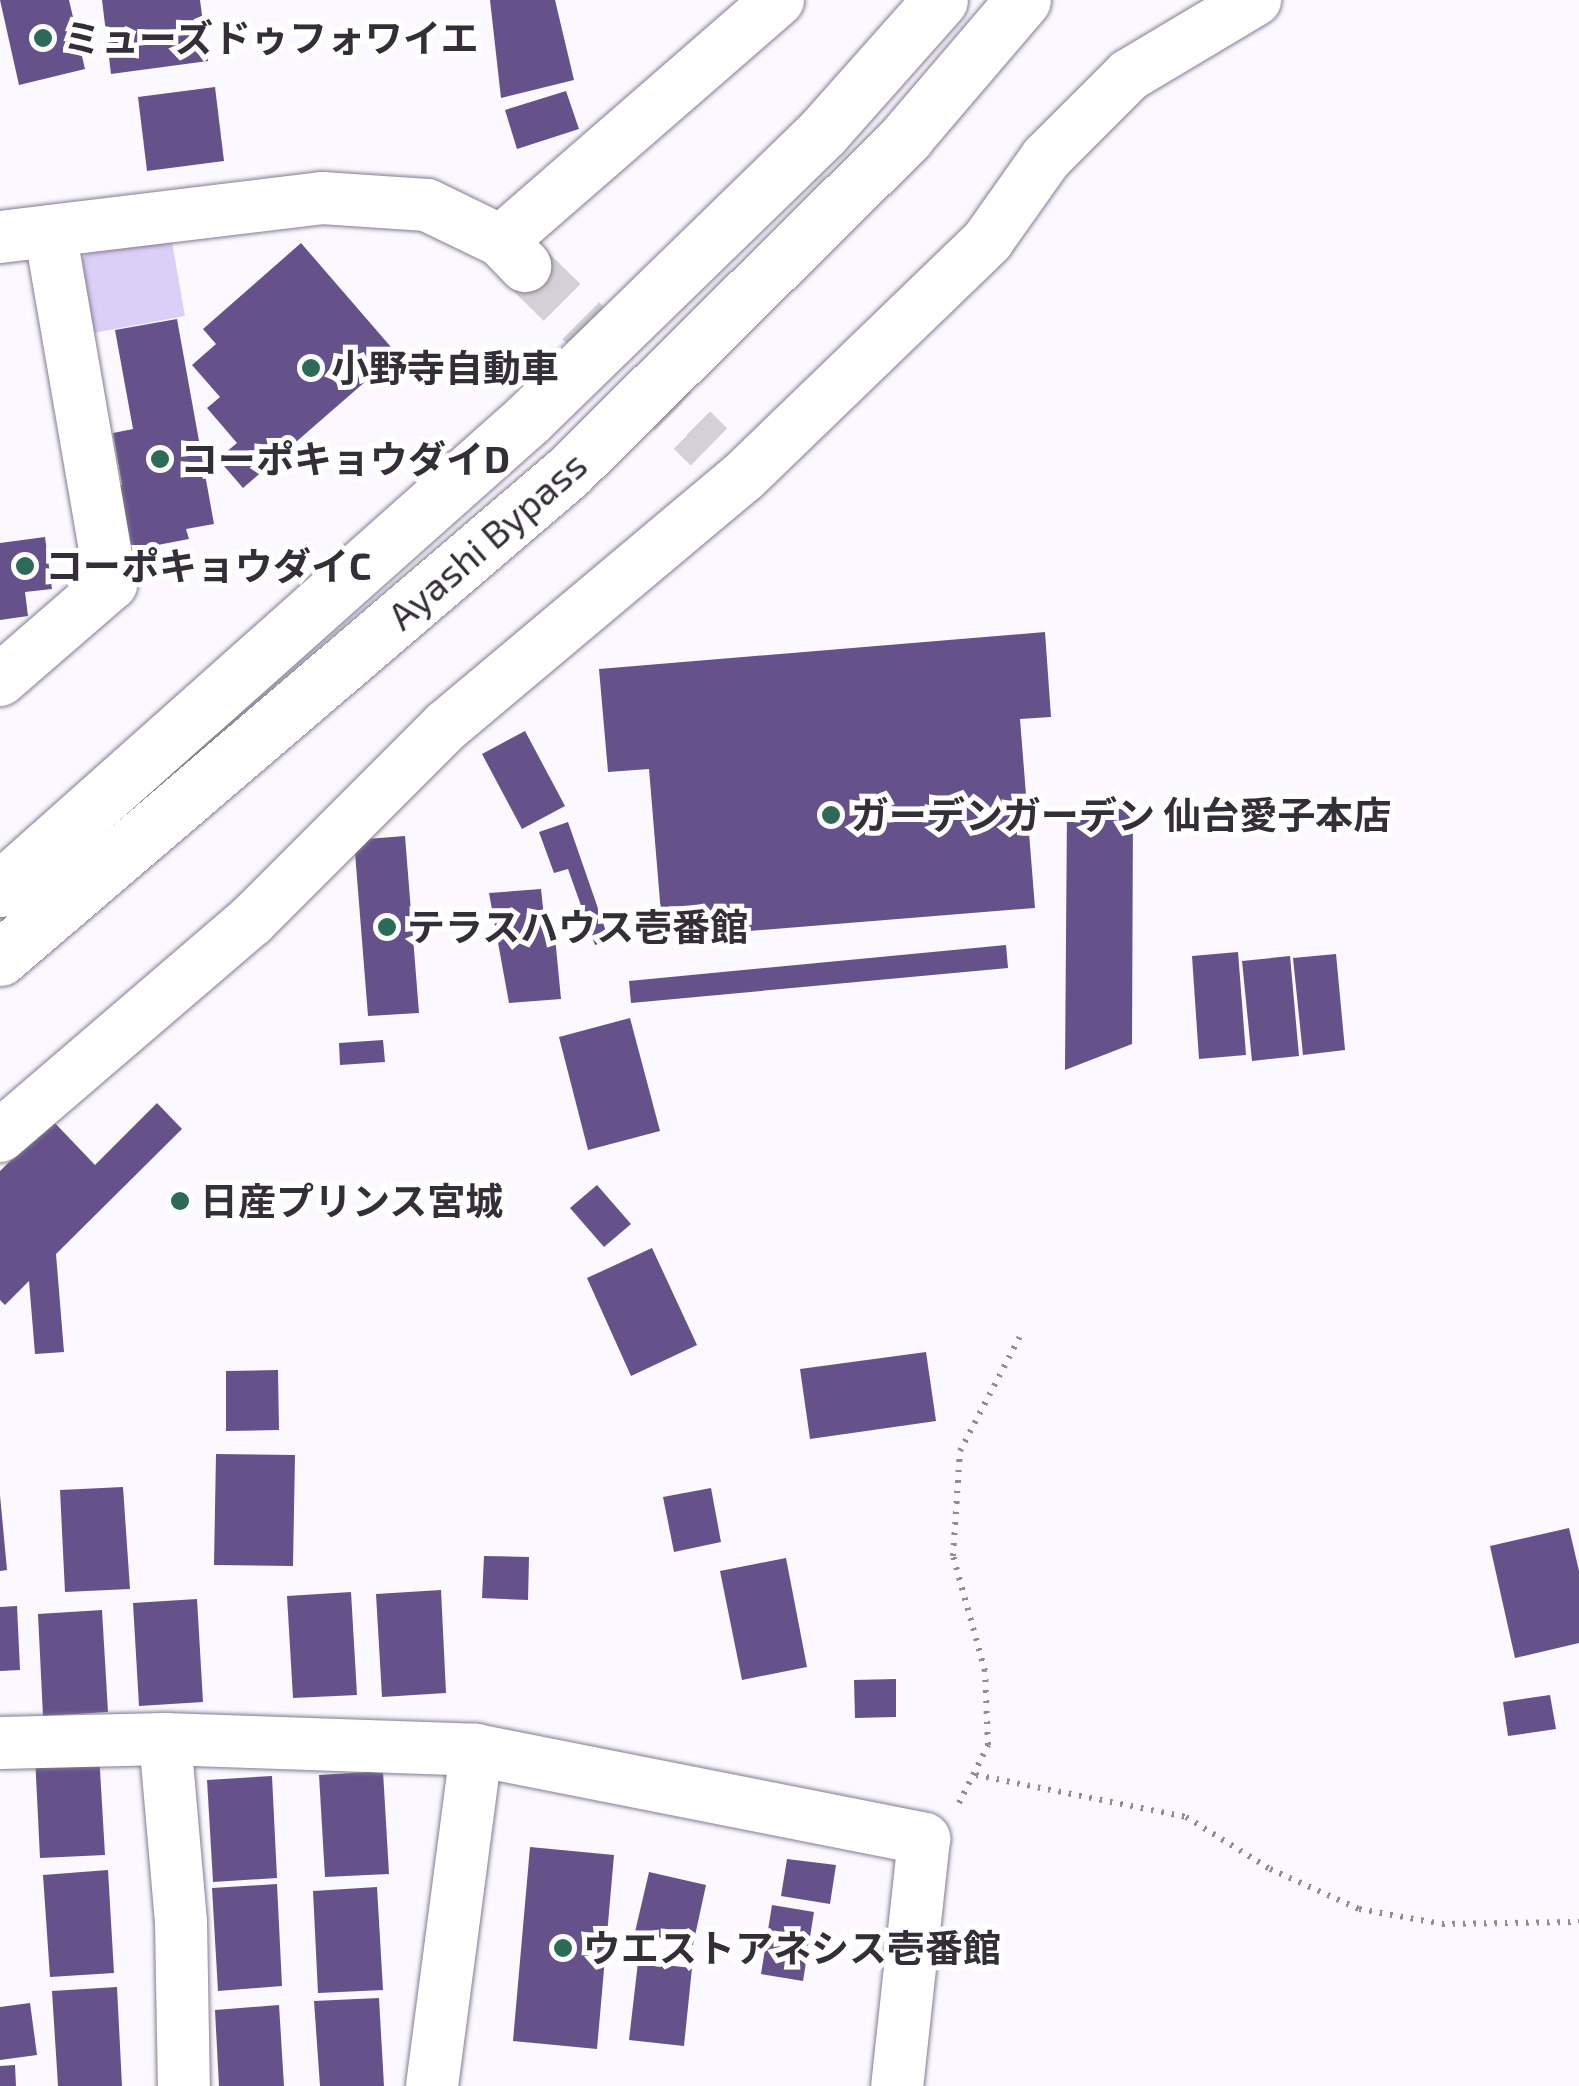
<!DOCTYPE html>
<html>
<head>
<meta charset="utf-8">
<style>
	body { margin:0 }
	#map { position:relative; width:1579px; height:2086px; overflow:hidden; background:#fbf9ff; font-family:"Exo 2","Noto Sans JP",sans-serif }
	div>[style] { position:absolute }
	.green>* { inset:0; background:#dbcff8 }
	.building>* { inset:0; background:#65528a }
	.minor-tunnel>* { height:52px; margin-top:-26px; transform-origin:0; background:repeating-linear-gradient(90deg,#d3d1d7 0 52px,transparent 0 78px) }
	.path>* { height:6px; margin-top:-3px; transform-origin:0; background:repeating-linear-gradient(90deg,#8f8c94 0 2.5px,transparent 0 10.5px) }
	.roads { filter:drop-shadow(0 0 2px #827c92) drop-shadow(0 0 2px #827c92) }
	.minor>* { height:52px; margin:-26px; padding:0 26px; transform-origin:26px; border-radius:26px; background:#fff }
	.trunk>* { height:55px; margin:-27.5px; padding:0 27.5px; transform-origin:27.5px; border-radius:27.5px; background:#fff }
	.dots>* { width:28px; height:28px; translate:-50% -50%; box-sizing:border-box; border:5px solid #fff; border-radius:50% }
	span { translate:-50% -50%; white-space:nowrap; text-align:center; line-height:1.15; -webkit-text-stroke:10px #fff; paint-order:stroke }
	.poi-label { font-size:38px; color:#322f38; font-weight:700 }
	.left { translate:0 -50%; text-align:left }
	.street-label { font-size:38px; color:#322f38 }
</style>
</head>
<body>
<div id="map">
	<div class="green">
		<div style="clip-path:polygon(171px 237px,185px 316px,77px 336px,67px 281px,87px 253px)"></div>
	</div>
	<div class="building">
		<div style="clip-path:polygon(0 0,69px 0,85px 69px,19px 85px)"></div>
		<div style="clip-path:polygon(102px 0,200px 0,208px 61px,111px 74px)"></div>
		<div style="clip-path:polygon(490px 0,555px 0,574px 80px,501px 98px)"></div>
		<div style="clip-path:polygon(215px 87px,224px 161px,147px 171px,138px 97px)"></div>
		<div style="clip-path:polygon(566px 91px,579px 129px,517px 149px,505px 110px)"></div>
		<div style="clip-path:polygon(301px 243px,397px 354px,243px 488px,218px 459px,237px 443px,207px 408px,220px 397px,192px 365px,216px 344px,203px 329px)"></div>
		<div style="clip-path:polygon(177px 319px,214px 524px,186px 529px,189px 539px,121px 552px,110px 487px,122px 485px,113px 433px,133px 429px,115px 330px)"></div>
		<div style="clip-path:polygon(45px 537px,52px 589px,25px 592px,28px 616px,0 620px,0 543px)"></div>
		<div style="clip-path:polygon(1045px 632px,1051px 717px,1020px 719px,1035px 908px,663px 938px,649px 769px,608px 772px,599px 669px)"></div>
		<div style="clip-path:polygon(525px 731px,565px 806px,522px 829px,482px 754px)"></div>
		<div style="clip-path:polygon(1067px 808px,1133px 809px,1132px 1044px,1065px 1070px)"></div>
		<div style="clip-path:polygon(568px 822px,609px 940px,595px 945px,568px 869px,554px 873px,539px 832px)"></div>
		<div style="clip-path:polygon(405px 836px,419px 1013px,368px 1016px,354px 840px)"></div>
		<div style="clip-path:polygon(541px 889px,544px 917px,553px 916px,561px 999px,509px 1003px,489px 893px)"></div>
		<div style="clip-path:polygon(1006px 945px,1008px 968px,631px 1003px,629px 981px)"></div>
		<div style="clip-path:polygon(1238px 952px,1246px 1055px,1199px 1059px,1192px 956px)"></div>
		<div style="clip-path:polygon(1336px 954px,1345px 1050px,1303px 1055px,1293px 958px)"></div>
		<div style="clip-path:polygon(1290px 956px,1299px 1056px,1252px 1061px,1242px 961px)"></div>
		<div style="clip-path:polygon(630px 1018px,660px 1131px,588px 1150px,559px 1037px)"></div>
		<div style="clip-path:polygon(383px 1040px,385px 1062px,340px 1065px,339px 1043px)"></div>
		<div style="clip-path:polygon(157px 1103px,182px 1129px,56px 1254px,64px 1352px,35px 1354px,29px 1281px,5px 1305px,0 1300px,0 1171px,52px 1120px,95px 1165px)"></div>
		<div style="clip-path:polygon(597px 1185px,631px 1224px,604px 1247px,570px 1208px)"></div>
		<div style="clip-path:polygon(652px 1248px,697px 1345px,631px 1376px,587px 1278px)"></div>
		<div style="clip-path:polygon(926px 1352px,936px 1421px,810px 1439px,800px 1369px)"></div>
		<div style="clip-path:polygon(278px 1370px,279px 1430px,226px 1431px,226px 1371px)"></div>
		<div style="clip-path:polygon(216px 1454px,295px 1455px,293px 1566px,214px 1565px)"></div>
		<div style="clip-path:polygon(123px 1487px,130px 1589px,65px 1592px,60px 1490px)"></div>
		<div style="clip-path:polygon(711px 1488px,721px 1542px,674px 1552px,663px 1497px)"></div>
		<div style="clip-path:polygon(0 1495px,7px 1570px,0 1571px)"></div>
		<div style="clip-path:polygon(1569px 1528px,1579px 1571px,1579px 1643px,1515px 1658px,1490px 1546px)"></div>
		<div style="clip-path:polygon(484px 1556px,529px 1557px,528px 1600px,482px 1598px)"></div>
		<div style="clip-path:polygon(786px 1558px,807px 1667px,742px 1680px,720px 1571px)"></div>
		<div style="clip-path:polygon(441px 1590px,446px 1693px,382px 1697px,376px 1594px)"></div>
		<div style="clip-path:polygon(351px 1592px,357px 1695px,293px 1698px,287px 1596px)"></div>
		<div style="clip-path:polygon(197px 1599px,203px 1702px,139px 1706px,133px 1603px)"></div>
		<div style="clip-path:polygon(17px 1606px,20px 1670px,0 1671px,0 1607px)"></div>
		<div style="clip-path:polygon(102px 1610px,108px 1712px,43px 1716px,38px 1614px)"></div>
		<div style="clip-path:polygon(896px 1679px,896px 1717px,855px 1718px,854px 1680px)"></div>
		<div style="clip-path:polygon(1550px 1695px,1556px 1729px,1508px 1736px,1503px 1702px)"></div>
		<div style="clip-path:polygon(99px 1753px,105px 1855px,40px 1858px,35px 1756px)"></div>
		<div style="clip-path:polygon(383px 1771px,389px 1874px,325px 1877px,319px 1775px)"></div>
		<div style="clip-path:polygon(272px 1776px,277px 1878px,213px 1882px,207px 1780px)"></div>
		<div style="clip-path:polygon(530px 1847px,614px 1855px,597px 2049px,513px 2041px)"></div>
		<div style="clip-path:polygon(787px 1859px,836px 1865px,830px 1904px,781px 1896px)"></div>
		<div style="clip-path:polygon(108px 1870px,114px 1973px,50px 1977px,43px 1875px)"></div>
		<div style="clip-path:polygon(649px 1872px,706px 1885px,693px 1945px,635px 1932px)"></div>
		<div style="clip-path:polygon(277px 1884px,282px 1986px,218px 1991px,212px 1888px)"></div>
		<div style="clip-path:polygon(377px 1887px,383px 1990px,318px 1993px,313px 1891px)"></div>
		<div style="clip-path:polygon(772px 1905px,814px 1912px,803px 1981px,761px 1974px)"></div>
		<div style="clip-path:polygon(638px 1962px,692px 1968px,684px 2046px,629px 2040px)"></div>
		<div style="clip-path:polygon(117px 1987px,122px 2086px,58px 2086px,52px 1991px)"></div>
		<div style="clip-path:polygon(379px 1998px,384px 2086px,320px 2086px,314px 2001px)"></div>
		<div style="clip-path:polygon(30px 2003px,37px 2055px,0 2060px,0 2007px)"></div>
		<div style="clip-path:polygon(279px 2005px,284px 2086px,219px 2086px,215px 2010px)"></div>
		<div style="clip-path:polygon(15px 2065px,16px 2086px,0 2086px,0 2066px)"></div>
	</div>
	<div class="minor-tunnel">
		<div style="left:525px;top:266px;width:258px;rotate:44.5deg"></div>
	</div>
	<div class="path">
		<div style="left:976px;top:1775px;width:214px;rotate:11.3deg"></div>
		<div style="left:1186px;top:1817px;width:99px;rotate:31.8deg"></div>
		<div style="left:1270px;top:1869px;width:98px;rotate:24.2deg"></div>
		<div style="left:1359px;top:1909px;width:84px;rotate:10.2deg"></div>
		<div style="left:1442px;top:1924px;width:137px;rotate:-0.8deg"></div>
		<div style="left:959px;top:1803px;width:65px;rotate:-63.4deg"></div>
		<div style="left:988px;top:1745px;width:74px;rotate:-92.3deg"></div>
		<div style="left:985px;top:1671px;width:119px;rotate:-105.5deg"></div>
		<div style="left:953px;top:1556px;width:105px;rotate:-86.2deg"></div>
		<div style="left:960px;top:1451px;width:130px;rotate:-62.4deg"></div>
	</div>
	<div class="roads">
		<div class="minor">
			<div style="left:0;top:237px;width:324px;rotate:-6.9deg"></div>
			<div style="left:322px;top:198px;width:105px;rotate:3.8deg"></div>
			<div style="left:427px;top:205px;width:82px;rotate:25.9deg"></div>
			<div style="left:501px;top:241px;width:35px;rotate:46deg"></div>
			<div style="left:501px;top:241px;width:367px;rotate:-41deg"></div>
			<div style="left:0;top:680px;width:147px;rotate:-40.9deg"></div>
			<div style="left:111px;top:584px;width:358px;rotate:-99.8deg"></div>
			<div style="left:0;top:1136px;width:330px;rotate:-40.6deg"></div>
			<div style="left:251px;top:921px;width:276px;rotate:-45deg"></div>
			<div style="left:446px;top:726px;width:388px;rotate:-40deg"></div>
			<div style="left:743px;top:477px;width:341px;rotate:-44deg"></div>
			<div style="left:988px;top:240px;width:100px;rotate:-54.7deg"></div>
			<div style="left:1046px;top:158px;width:117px;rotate:-45deg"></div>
			<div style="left:1129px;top:75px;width:147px;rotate:-30.8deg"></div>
			<div style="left:165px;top:1739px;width:184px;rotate:85deg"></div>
			<div style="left:181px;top:1922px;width:164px;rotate:89deg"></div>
			<div style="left:0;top:1743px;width:165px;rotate:-1.4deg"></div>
			<div style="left:165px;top:1739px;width:311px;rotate:2deg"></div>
			<div style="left:476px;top:1750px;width:457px;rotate:11.2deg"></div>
			<div style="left:924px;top:1839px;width:248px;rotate:96.2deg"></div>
			<div style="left:432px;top:2086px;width:339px;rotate:-82.5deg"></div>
		</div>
		<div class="trunk">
			<div style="left:0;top:889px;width:707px;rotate:-41.67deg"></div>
			<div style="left:528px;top:419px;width:412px;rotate:-44.2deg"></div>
			<div style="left:823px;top:132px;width:176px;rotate:-48.4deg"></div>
			<div style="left:0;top:958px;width:748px;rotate:-40.55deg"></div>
			<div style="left:568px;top:472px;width:476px;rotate:-44.7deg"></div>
			<div style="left:906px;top:137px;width:180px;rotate:-49.5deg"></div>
		</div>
	</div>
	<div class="dots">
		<div style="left:43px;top:38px;background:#2c6b58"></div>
		<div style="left:311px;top:368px;background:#2c6b58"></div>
		<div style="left:160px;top:459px;background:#2c6b58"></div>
		<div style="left:25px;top:566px;background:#2c6b58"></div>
		<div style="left:831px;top:815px;background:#2c6b58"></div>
		<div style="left:387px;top:927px;background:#2c6b58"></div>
		<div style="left:180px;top:1201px;background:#2c6b58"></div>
		<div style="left:563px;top:1948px;background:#2c6b58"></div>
	</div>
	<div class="poi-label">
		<span class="left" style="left:63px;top:38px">ミューズドゥフォワイエ</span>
		<span class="left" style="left:331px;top:368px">小野寺自動車</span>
		<span class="left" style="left:180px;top:459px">コーポキョウダイD</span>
		<span class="left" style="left:45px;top:566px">コーポキョウダイC</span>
		<span class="left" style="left:851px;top:815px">ガーデンガーデン 仙台愛子本店</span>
		<span class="left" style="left:407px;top:927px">テラスハウス壱番館</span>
		<span class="left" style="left:200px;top:1201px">日産プリンス宮城</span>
		<span class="left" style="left:583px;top:1948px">ウエストアネシス壱番館</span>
	</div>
	<div class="street-label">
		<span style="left:487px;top:540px;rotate:-41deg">Ayashi Bypass</span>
	</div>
</div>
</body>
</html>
